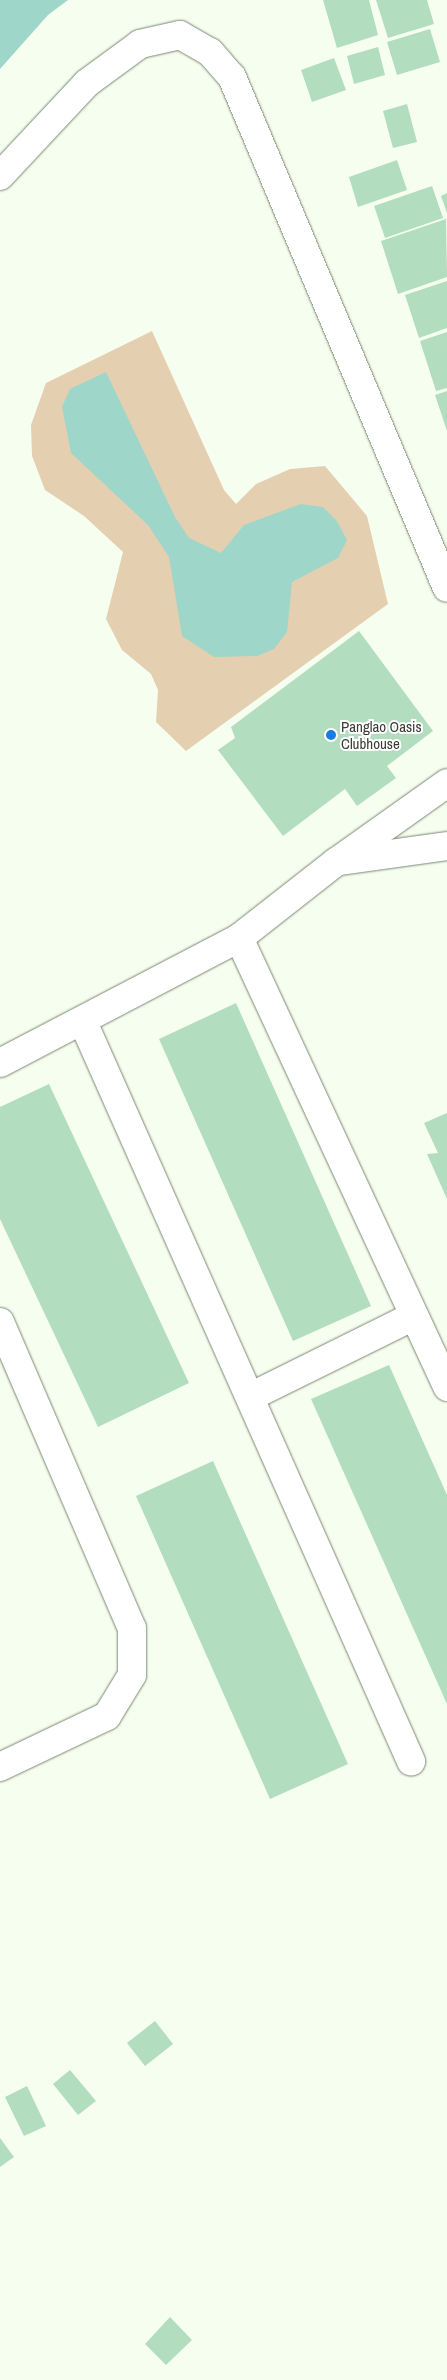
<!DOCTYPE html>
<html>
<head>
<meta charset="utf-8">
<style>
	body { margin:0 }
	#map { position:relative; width:447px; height:2380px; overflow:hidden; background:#f6ffef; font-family:"Archivo Narrow",sans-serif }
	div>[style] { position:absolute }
	.green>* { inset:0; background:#e4d0b0 }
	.water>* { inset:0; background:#9ed6ca }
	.building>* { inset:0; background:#b2ddbe }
	.roads { filter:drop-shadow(0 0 1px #7d8674) drop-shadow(0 0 1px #7d8674) }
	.minor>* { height:28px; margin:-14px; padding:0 14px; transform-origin:14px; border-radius:14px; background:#fff }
	.dots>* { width:14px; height:14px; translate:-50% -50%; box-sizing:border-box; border:2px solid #fff; border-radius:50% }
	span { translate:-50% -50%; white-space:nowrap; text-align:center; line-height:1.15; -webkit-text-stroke:4px #fff; paint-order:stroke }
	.poi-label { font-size:15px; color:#393d35 }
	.left { translate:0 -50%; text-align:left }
</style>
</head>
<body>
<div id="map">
	<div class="green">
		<div style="clip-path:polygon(152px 331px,224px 490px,236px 504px,256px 484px,290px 469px,325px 466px,367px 516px,388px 604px,186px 751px,156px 722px,158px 690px,151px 674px,122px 650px,106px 619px,123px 552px,84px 516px,45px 490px,32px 456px,31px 425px,46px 383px)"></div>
	</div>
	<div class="water">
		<div style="clip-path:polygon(0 0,68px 0,48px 15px,0 69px)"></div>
		<div style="clip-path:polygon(106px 372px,175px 517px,189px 538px,221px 553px,244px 525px,301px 504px,323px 507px,337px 521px,347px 540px,338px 558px,292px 582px,287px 632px,274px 649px,257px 656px,214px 657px,182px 636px,169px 557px,148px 525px,71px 453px,62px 407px,70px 389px)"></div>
	</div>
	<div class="building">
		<div style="clip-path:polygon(323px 0,369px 0,378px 35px,337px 48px)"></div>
		<div style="clip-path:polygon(376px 0,427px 0,434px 24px,388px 38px)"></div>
		<div style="clip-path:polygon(430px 29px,440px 62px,397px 75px,387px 42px)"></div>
		<div style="clip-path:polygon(378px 47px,385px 75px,354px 84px,347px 56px)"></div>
		<div style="clip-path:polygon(334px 58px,346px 90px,312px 102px,301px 70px)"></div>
		<div style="clip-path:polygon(407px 104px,417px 142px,393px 148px,383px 111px)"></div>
		<div style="clip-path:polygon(397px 160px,407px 190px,358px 207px,349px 177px)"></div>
		<div style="clip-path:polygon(432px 186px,443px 218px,385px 238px,374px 206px)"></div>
		<div style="clip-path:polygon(447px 193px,447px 213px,441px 196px)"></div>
		<div style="clip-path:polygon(446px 219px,447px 277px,398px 294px,381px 241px)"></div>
		<div style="clip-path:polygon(447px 281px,447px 328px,419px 338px,405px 295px)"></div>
		<div style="clip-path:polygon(447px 332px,447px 388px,436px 391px,420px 341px)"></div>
		<div style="clip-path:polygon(447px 391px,447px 431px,435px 395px)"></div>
		<div style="clip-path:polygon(359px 631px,433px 731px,387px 766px,396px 778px,357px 806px,345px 789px,283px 836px,218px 750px,235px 738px,231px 727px)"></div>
		<div style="clip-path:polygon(236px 1003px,371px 1306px,293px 1341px,159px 1039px)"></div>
		<div style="clip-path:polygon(49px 1084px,189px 1383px,98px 1427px,0 1219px,0 1107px)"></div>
		<div style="clip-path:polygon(447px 1113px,447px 1199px,427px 1154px,438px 1153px,424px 1123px)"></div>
		<div style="clip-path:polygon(389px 1365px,447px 1495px,447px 1704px,311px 1399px)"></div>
		<div style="clip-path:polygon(213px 1461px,348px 1764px,270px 1799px,136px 1496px)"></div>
		<div style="clip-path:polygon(155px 2021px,173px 2044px,145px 2066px,127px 2043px)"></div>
		<div style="clip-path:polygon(70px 2070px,96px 2101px,78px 2115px,53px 2084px)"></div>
		<div style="clip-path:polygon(27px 2086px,46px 2126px,24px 2136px,5px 2097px)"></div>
		<div style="clip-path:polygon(0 2138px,14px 2157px,0 2167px)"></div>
		<div style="clip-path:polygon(170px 2317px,192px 2340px,166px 2365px,145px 2344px)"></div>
	</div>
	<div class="roads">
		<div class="minor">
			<div style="left:0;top:176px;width:127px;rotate:-46.9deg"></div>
			<div style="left:87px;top:83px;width:66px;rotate:-36.3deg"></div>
			<div style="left:140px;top:44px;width:41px;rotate:-12.7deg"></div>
			<div style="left:180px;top:35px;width:34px;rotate:30deg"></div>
			<div style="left:210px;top:52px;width:33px;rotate:49deg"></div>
			<div style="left:232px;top:77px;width:554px;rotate:67.18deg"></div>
			<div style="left:340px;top:861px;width:108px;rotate:-8deg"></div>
			<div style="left:239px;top:938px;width:495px;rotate:65.1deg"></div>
			<div style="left:83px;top:1022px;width:809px;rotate:66.07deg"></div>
			<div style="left:0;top:1063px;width:270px;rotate:-27.6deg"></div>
			<div style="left:239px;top:938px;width:123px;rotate:-38.1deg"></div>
			<div style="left:336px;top:862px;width:136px;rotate:-35.4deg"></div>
			<div style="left:0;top:1322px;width:333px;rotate:66.7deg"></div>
			<div style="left:132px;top:1628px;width:47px;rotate:90deg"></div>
			<div style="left:132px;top:1675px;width:48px;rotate:121.4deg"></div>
			<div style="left:107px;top:1716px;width:119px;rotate:154.5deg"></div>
			<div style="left:250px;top:1397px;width:183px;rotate:-26.3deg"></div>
		</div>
	</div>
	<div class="dots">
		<div style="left:331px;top:735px;background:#177de5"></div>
	</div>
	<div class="poi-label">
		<span class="left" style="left:341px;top:735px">Panglao Oasis<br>Clubhouse</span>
	</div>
</div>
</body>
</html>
